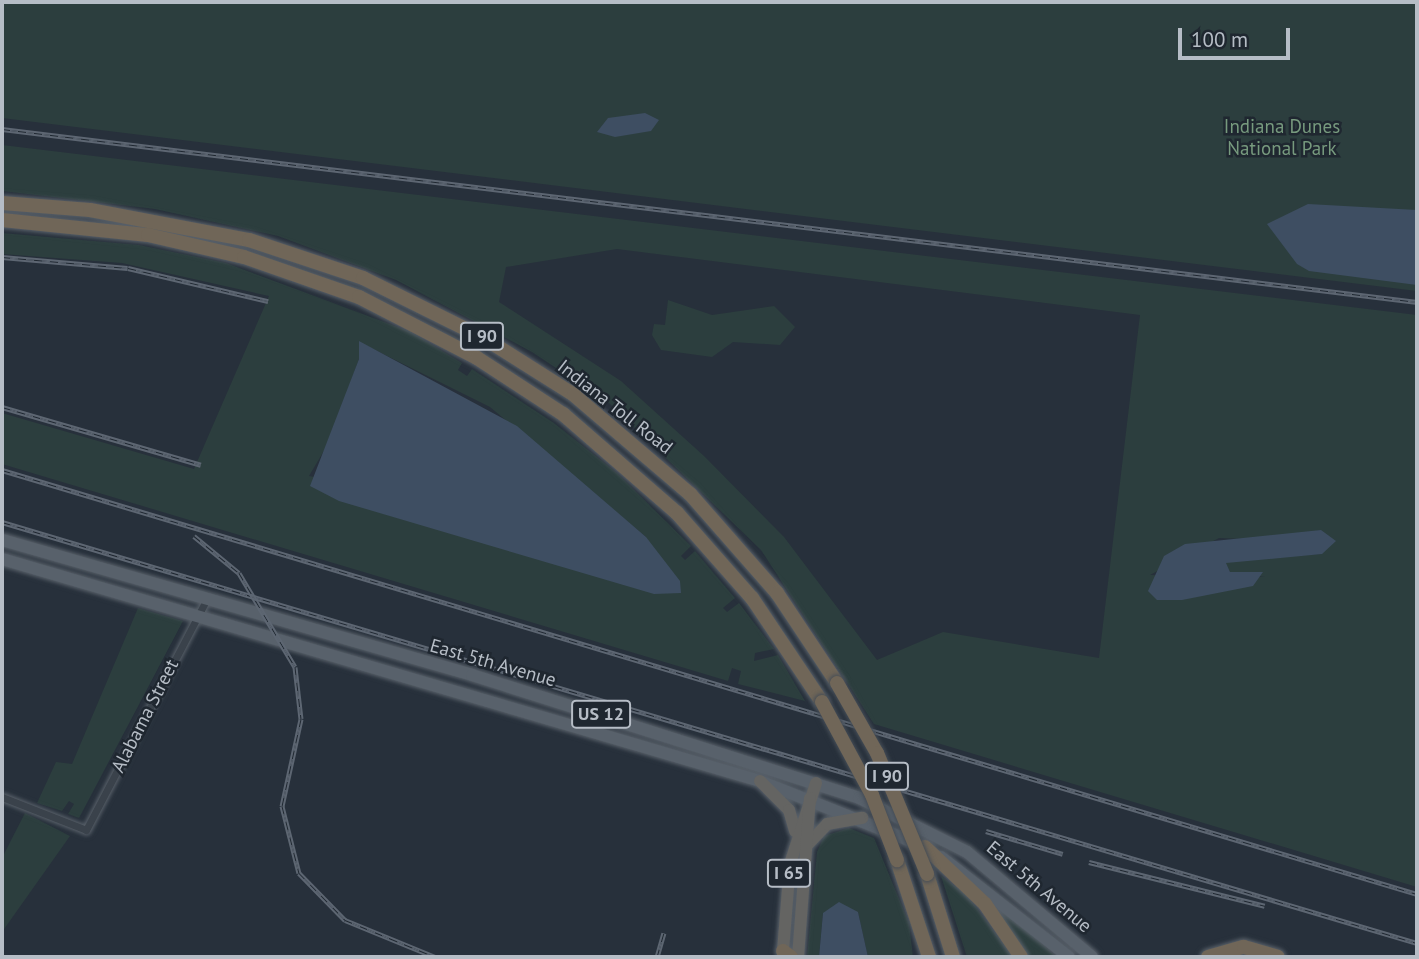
<!DOCTYPE html>
<html>
<head>
<meta charset="utf-8">
<style>
	body { margin:0 }
	#map { position:relative; width:1419px; height:959px; overflow:hidden; background:#27303b; font-family:"PT Sans",sans-serif }
	div>[style] { position:absolute }
	.green>* { inset:0; background:#2c3e3e }
	.water>* { inset:0; background:#3e4e62 }
	.roads { filter:drop-shadow(0 0 2px #586069) drop-shadow(0 0 2px #586069) }
	.minor>* { height:7px; margin:-3.5px; padding:0 3.5px; transform-origin:3.5px; border-radius:3.5px; background:#3a424b }
	.primary>* { height:12px; margin:-6px; padding:0 6px; transform-origin:6px; border-radius:6px; background:#58616b }
	.trunk>* { height:12px; margin:-6px; padding:0 6px; transform-origin:6px; border-radius:6px; background:#646462 }
	.motorway>* { height:14px; margin:-7px; padding:0 7px; transform-origin:7px; border-radius:7px; background:#706658 }
	.rail>* { height:5px; margin-top:-2.5px; transform-origin:0; background:repeating-linear-gradient(90deg,#1f2730 0 8px,#5d6672 0 16px); box-sizing:border-box; border-block:2px solid #5d6672 }
	.bridges { filter:drop-shadow(0 0 2px #454d56) drop-shadow(0 0 2px #454d56) }
	.motorway-bridge>* { height:14px; margin:-7px; padding:0 7px; transform-origin:7px; border-radius:7px; background:#706658 }
	span { translate:-50% -50%; white-space:nowrap; text-align:center; line-height:1.15; -webkit-text-stroke:5px #1f2730; paint-order:stroke }
	.shield-label span { padding:2px 5px; background:#1f2730; border:2px solid; border-radius:5px; -webkit-text-stroke-width:0 }
	.shield-label { font-size:18px; color:#b6bdc6; font-weight:700 }
	.park-label { font-size:19px; color:#779a7e }
	.street-label { font-size:19px; color:#b6bdc6 }
	.frame { position:absolute; inset:0; border:4px solid #b6bdc6; pointer-events:none }
	.scale { position:absolute; left:1178px; top:28px; width:112px; height:32px; box-sizing:border-box; border:4px solid #b6bdc6; border-top:0; padding-left:9px; font-size:21px; line-height:24px; white-space:nowrap; color:#b6bdc6; -webkit-text-stroke:5px #1f2730; paint-order:stroke }
</style>
</head>
<body>
<div id="map">
	<div class="green">
		<div style="clip-path:polygon(2px 2px,1417px 2px,1417px 291px,2px 118px)"></div>
		<div style="clip-path:polygon(evenodd,2px 145px,1417px 315px,1417px 887px,874px 724px,761px 550px,609px 403px,532px 352px,396px 280px,278px 236px,155px 209px,2px 191px,2px 145px,617px 249px,1140px 315px,1099px 658px,943px 632px,877px 660px,784px 537px,704px 456px,621px 381px,499px 302px,506px 267px,617px 249px,2px 145px,1321px 530px,1322px 554px,1234px 558px,1225px 563px,1230px 572px,1265px 577px,1150px 575px,1219px 538px,1273px 540px,1321px 530px)"></div>
		<div style="clip-path:polygon(evenodd,2px 233px,139px 245px,226px 263px,411px 332px,462px 363px,458px 370px,467px 376px,472px 369px,554px 423px,617px 473px,691px 546px,681px 556px,685px 560px,695px 551px,735px 598px,723px 608px,727px 612px,739px 603px,774px 649px,755px 653px,754px 661px,778px 655px,805px 701px,738px 684px,741px 671px,732px 668px,728px 681px,2px 464px,2px 413px,194px 469px,269px 296px,122px 263px,2px 254px,2px 233px,359px 342px,490px 407px,646px 537px,309px 476px,328px 444px,359px 359px,359px 342px)"></div>
		<div style="clip-path:polygon(668px 300px,712px 315px,774px 306px,795px 327px,780px 345px,733px 342px,712px 357px,661px 350px,652px 335px,654px 324px,665px 325px)"></div>
		<div style="clip-path:polygon(138px 608px,183px 621px,79px 818px,68px 814px,74px 804px,69px 801px,62px 811px,37px 803px,56px 762px,72px 764px)"></div>
		<div style="clip-path:polygon(25px 813px,70px 836px,2px 932px,2px 858px)"></div>
		<div style="clip-path:polygon(849px 828px,874px 838px,909px 923px,913px 957px,868px 957px,858px 912px,823px 913px,819px 957px,807px 957px,817px 852px,824px 836px)"></div>
		<div style="clip-path:polygon(941px 876px,966px 894px,1013px 957px,967px 957px)"></div>
		<div style="clip-path:polygon(993px 901px,1032px 935px,1057px 957px,1026px 957px)"></div>
	</div>
	<div class="water">
		<div style="clip-path:polygon(645px 113px,659px 120px,651px 131px,615px 137px,597px 132px,608px 118px)"></div>
		<div style="clip-path:polygon(1308px 204px,1417px 210px,1417px 285px,1309px 271px,1297px 264px,1267px 224px)"></div>
		<div style="clip-path:polygon(359px 341px,517px 426px,646px 537px,680px 581px,681px 593px,654px 594px,339px 501px,310px 486px,359px 359px)"></div>
		<div style="clip-path:polygon(1321px 530px,1336px 541px,1322px 554px,1226px 563px,1230px 572px,1263px 572px,1253px 586px,1182px 600px,1157px 600px,1148px 591px,1164px 556px,1185px 544px)"></div>
		<div style="clip-path:polygon(839px 902px,858px 912px,868px 957px,819px 957px,823px 913px)"></div>
	</div>
	<div class="roads">
		<div class="minor">
			<div style="left:2px;top:797px;width:90px;rotate:21.4deg"></div>
			<div style="left:86px;top:830px;width:257px;rotate:-62.4deg"></div>
		</div>
		<div class="primary">
			<div style="left:2px;top:540px;width:489px;rotate:16deg"></div>
			<div style="left:472px;top:675px;width:406px;rotate:17.6deg"></div>
			<div style="left:859px;top:798px;width:121px;rotate:26.6deg"></div>
			<div style="left:967px;top:852px;width:163px;rotate:40deg"></div>
			<div style="left:2px;top:559px;width:790px;rotate:16.32deg"></div>
			<div style="left:760px;top:781px;width:168px;rotate:21.7deg"></div>
			<div style="left:941px;top:857px;width:162px;rotate:38deg"></div>
		</div>
		<div class="trunk">
			<div style="left:760px;top:781px;width:41px;rotate:45deg"></div>
			<div style="left:789px;top:810px;width:22px;rotate:74deg"></div>
			<div style="left:808px;top:844px;width:28px;rotate:-46deg"></div>
			<div style="left:827px;top:824px;width:36px;rotate:-10deg"></div>
			<div style="left:783px;top:951px;width:87px;rotate:-85.4deg"></div>
			<div style="left:790px;top:864px;width:85px;rotate:-72.2deg"></div>
			<div style="left:798px;top:957px;width:159px;rotate:-85.7deg"></div>
		</div>
		<div class="motorway">
			<div style="left:2px;top:203px;width:88px;rotate:4.5deg"></div>
			<div style="left:90px;top:210px;width:162px;rotate:10.7deg"></div>
			<div style="left:249px;top:240px;width:120px;rotate:18.4deg"></div>
			<div style="left:363px;top:278px;width:135px;rotate:26.4deg"></div>
			<div style="left:484px;top:338px;width:107px;rotate:32.3deg"></div>
			<div style="left:574px;top:395px;width:153px;rotate:40.5deg"></div>
			<div style="left:690px;top:494px;width:132px;rotate:48.7deg"></div>
			<div style="left:777px;top:593px;width:108px;rotate:56.3deg"></div>
			<div style="left:2px;top:220px;width:147px;rotate:5.9deg"></div>
			<div style="left:148px;top:235px;width:98px;rotate:12.9deg"></div>
			<div style="left:244px;top:257px;width:122px;rotate:19.2deg"></div>
			<div style="left:359px;top:297px;width:133px;rotate:27.3deg"></div>
			<div style="left:477px;top:358px;width:103px;rotate:33.1deg"></div>
			<div style="left:563px;top:414px;width:151px;rotate:41deg"></div>
			<div style="left:677px;top:513px;width:113px;rotate:48.6deg"></div>
			<div style="left:752px;top:598px;width:125px;rotate:56.1deg"></div>
			<div style="left:925px;top:847px;width:83px;rotate:43.5deg"></div>
			<div style="left:985px;top:904px;width:64px;rotate:55.8deg"></div>
			<div style="left:897px;top:860px;width:102px;rotate:71.7deg"></div>
			<div style="left:927px;top:874px;width:87px;rotate:72.6deg"></div>
			<div style="left:783px;top:951px;width:10px;rotate:37deg"></div>
			<div style="left:1208px;top:957px;width:37px;rotate:-16deg"></div>
			<div style="left:1244px;top:947px;width:35px;rotate:16deg"></div>
		</div>
	</div>
	<div class="rail">
		<div style="left:2px;top:129px;width:1426px;rotate:6.97deg"></div>
		<div style="left:2px;top:257px;width:126px;rotate:5deg"></div>
		<div style="left:128px;top:268px;width:144px;rotate:13.3deg"></div>
		<div style="left:2px;top:407px;width:207px;rotate:16.2deg"></div>
		<div style="left:2px;top:470px;width:1477px;rotate:16.68deg"></div>
		<div style="left:2px;top:522px;width:1476px;rotate:16.57deg"></div>
		<div style="left:194px;top:536px;width:58px;rotate:39.4deg"></div>
		<div style="left:239px;top:573px;width:109px;rotate:59.2deg"></div>
		<div style="left:295px;top:667px;width:52px;rotate:83.4deg"></div>
		<div style="left:301px;top:719px;width:89px;rotate:102.3deg"></div>
		<div style="left:282px;top:806px;width:69px;rotate:75.8deg"></div>
		<div style="left:299px;top:873px;width:66px;rotate:45.6deg"></div>
		<div style="left:345px;top:920px;width:97px;rotate:22.3deg"></div>
		<div style="left:986px;top:831px;width:80px;rotate:16.6deg"></div>
		<div style="left:1089px;top:862px;width:181px;rotate:14deg"></div>
		<div style="left:657px;top:957px;width:25px;rotate:-74deg"></div>
	</div>
	<div class="bridges">
		<div class="motorway-bridge">
			<div style="left:837px;top:683px;width:81px;rotate:60.3deg"></div>
			<div style="left:877px;top:753px;width:131px;rotate:67.5deg"></div>
			<div style="left:822px;top:702px;width:106px;rotate:61.7deg"></div>
			<div style="left:872px;top:795px;width:70px;rotate:69deg"></div>
		</div>
	</div>
	<div class="shield-label">
		<span style="left:482px;top:336px">I 90</span>
		<span style="left:601px;top:714px">US 12</span>
		<span style="left:887px;top:776px">I 90</span>
		<span style="left:789px;top:873px">I 65</span>
	</div>
	<div class="park-label">
		<span style="left:1282px;top:138px">Indiana Dunes<br>National Park</span>
	</div>
	<div class="street-label">
		<span style="left:615px;top:407px;rotate:38deg">Indiana Toll Road</span>
		<span style="left:493px;top:663px;rotate:16deg">East 5th Avenue</span>
		<span style="left:145px;top:716px;rotate:-63deg">Alabama Street</span>
		<span style="left:1039px;top:887px;rotate:40deg">East 5th Avenue</span>
	</div>
	<div class="frame"></div>
	<div class="scale">100 m</div>
</div>
</body>
</html>
